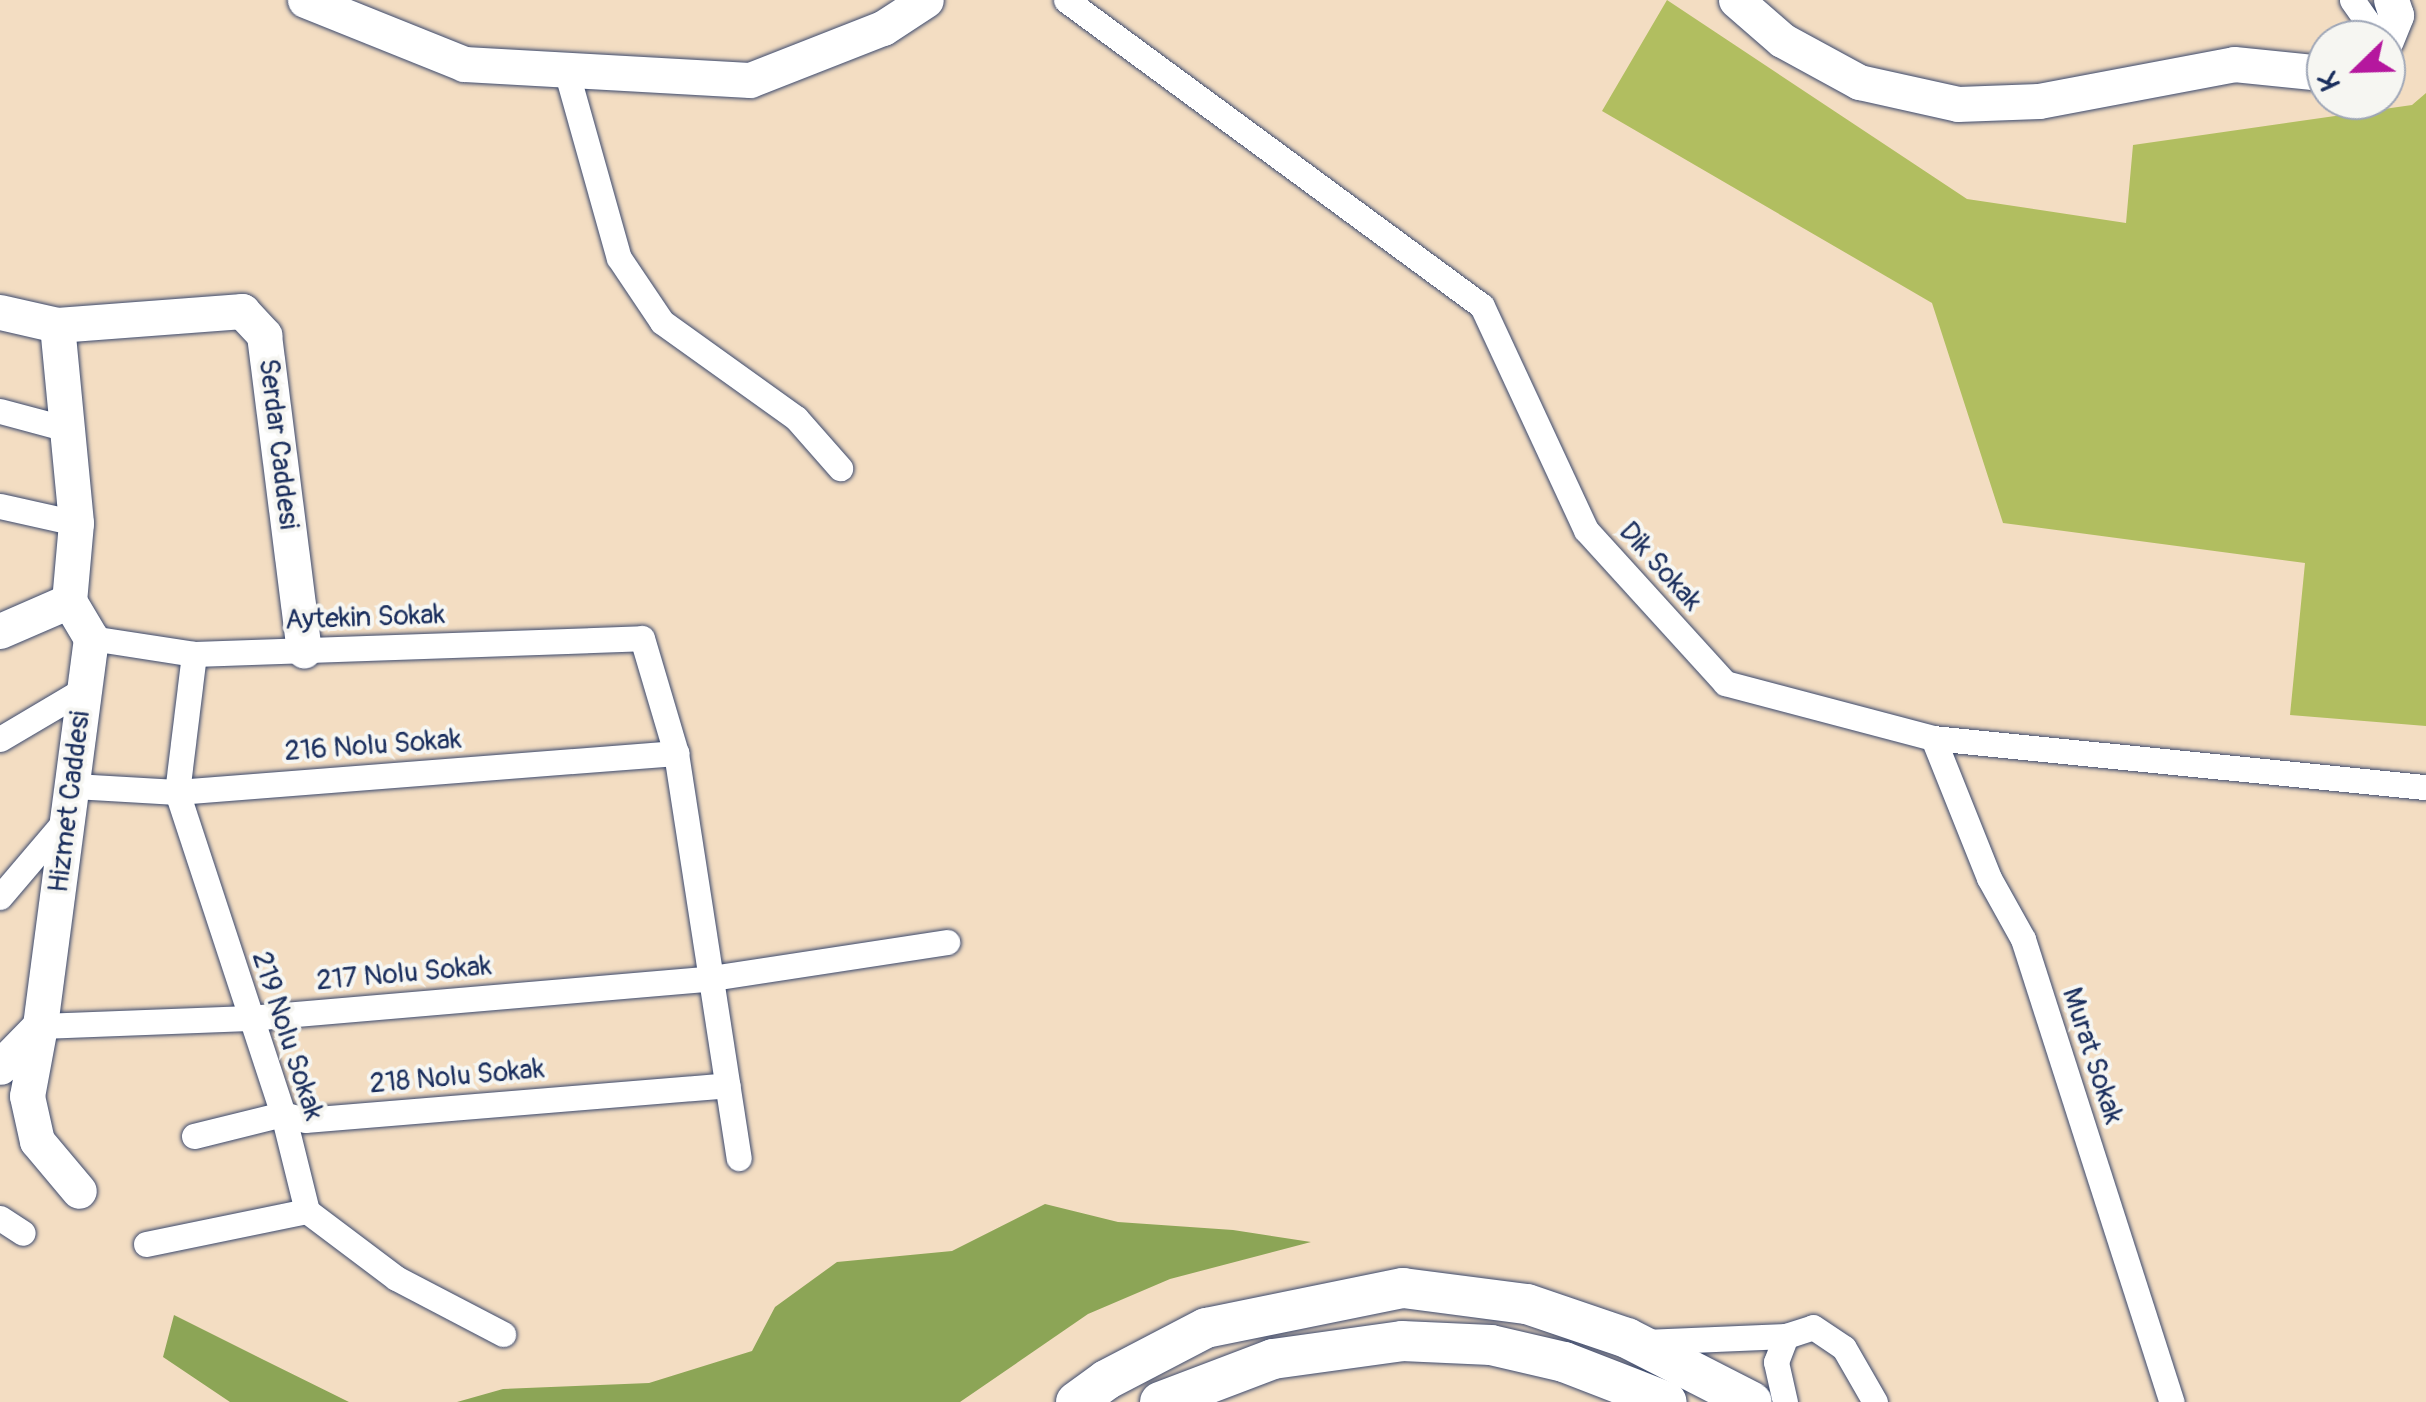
<!DOCTYPE html>
<html>
<head>
<meta charset="utf-8">
<style>
	body { margin:0 }
	#map { position:relative; width:2426px; height:1402px; overflow:hidden; background:#f3ddc2; font-family:Pangolin,sans-serif }
	div>[style] { position:absolute }
	.green>* { inset:0; background:#b1be60 }
	.forest>* { inset:0; background:#8ca556 }
	.roads { filter:drop-shadow(0 0 2px #3b496d) drop-shadow(0 0 2px #3b496d) }
	.street>* { height:25px; margin:-12.5px; padding:0 12.5px; transform-origin:12.5px; border-radius:12.5px; background:#fff }
	.secondary>* { height:35px; margin:-17.5px; padding:0 17.5px; transform-origin:17.5px; border-radius:17.5px; background:#fff }
	.primary>* { height:40px; margin:-20px; padding:0 20px; transform-origin:20px; border-radius:20px; background:#fff }
	span { translate:-50% -50%; white-space:nowrap; text-align:center; line-height:1.15; -webkit-text-stroke:8px #f6f6f2; paint-order:stroke }
	.street-label { font-size:28px; color:#1b2f5e }
	.north { position:absolute; left:2306px; top:20px; width:100px; height:100px; box-sizing:border-box; background:#f6f6f2; border:2px solid #9ea6b7; border-radius:50%; rotate:247deg; font-size:28px; font-weight:700; line-height:40px; text-align:center; color:#1b2f5e }
	.north::after { content:''; display:block; margin:auto; width:35px; height:45px; background:#b5179e; clip-path:polygon(50% 0,100% 100%,50% 72%,0 100%) }
</style>
</head>
<body>
<div id="map">
	<div class="green">
		<div style="clip-path:polygon(1667px 0,1967px 199px,2126px 223px,2133px 145px,2412px 105px,2426px 93px,2426px 726px,2290px 715px,2305px 563px,2003px 523px,1932px 303px,1602px 111px)"></div>
	</div>
	<div class="forest">
		<div style="clip-path:polygon(1045px 1204px,1118px 1222px,1233px 1230px,1311px 1242px,1170px 1279px,1088px 1314px,960px 1402px,457px 1402px,503px 1389px,649px 1383px,752px 1351px,775px 1307px,837px 1262px,952px 1251px)"></div>
		<div style="clip-path:polygon(174px 1315px,264px 1360px,349px 1402px,230px 1402px,163px 1357px)"></div>
	</div>
	<div class="roads">
		<div class="street">
			<div style="left:1066px;top:0;width:516px;rotate:36.34deg"></div>
			<div style="left:1482px;top:306px;width:247px;rotate:65.1deg"></div>
			<div style="left:1586px;top:530px;width:207px;rotate:47.7deg"></div>
			<div style="left:1725px;top:683px;width:215px;rotate:14.8deg"></div>
			<div style="left:1933px;top:738px;width:495px;rotate:5.7deg"></div>
			<div style="left:2352px;top:0;width:24px;rotate:55deg"></div>
			<div style="left:2366px;top:20px;width:20px;rotate:81deg"></div>
			<div style="left:566px;top:70px;width:195px;rotate:74.3deg"></div>
			<div style="left:619px;top:258px;width:77px;rotate:56.1deg"></div>
			<div style="left:662px;top:322px;width:165px;rotate:35.6deg"></div>
			<div style="left:796px;top:418px;width:67px;rotate:48.7deg"></div>
			<div style="left:0;top:411px;width:69px;rotate:15deg"></div>
			<div style="left:0;top:506px;width:78px;rotate:12.6deg"></div>
			<div style="left:91px;top:638px;width:104px;rotate:8.8deg"></div>
			<div style="left:194px;top:654px;width:448px;rotate:-2deg"></div>
			<div style="left:642px;top:638px;width:120px;rotate:73.5deg"></div>
			<div style="left:676px;top:753px;width:410px;rotate:81.2deg"></div>
			<div style="left:194px;top:654px;width:139px;rotate:97deg"></div>
			<div style="left:177px;top:792px;width:339px;rotate:71.8deg"></div>
			<div style="left:283px;top:1114px;width:100px;rotate:76.1deg"></div>
			<div style="left:307px;top:1211px;width:111px;rotate:37deg"></div>
			<div style="left:396px;top:1278px;width:121px;rotate:27.6deg"></div>
			<div style="left:1933px;top:738px;width:151px;rotate:68.2deg"></div>
			<div style="left:1989px;top:878px;width:70px;rotate:60.9deg"></div>
			<div style="left:2023px;top:939px;width:486px;rotate:72.2deg"></div>
			<div style="left:0;top:739px;width:96px;rotate:-30.6deg"></div>
			<div style="left:74px;top:786px;width:103px;rotate:3.3deg"></div>
			<div style="left:177px;top:792px;width:501px;rotate:-4.47deg"></div>
			<div style="left:0;top:897px;width:106px;rotate:-49.6deg"></div>
			<div style="left:40px;top:1026px;width:210px;rotate:-2.2deg"></div>
			<div style="left:250px;top:1018px;width:464px;rotate:-4.9deg"></div>
			<div style="left:712px;top:978px;width:238px;rotate:-8.7deg"></div>
			<div style="left:194px;top:1136px;width:92px;rotate:-13.9deg"></div>
			<div style="left:283px;top:1114px;width:23px;rotate:15deg"></div>
			<div style="left:305px;top:1120px;width:424px;rotate:-4.7deg"></div>
			<div style="left:0;top:1218px;width:27px;rotate:33deg"></div>
			<div style="left:146px;top:1244px;width:164px;rotate:-11.6deg"></div>
			<div style="left:1644px;top:1342px;width:142px;rotate:-2.4deg"></div>
			<div style="left:1786px;top:1336px;width:28px;rotate:-18deg"></div>
			<div style="left:1813px;top:1327px;width:37px;rotate:34deg"></div>
			<div style="left:1844px;top:1348px;width:62px;rotate:60.1deg"></div>
			<div style="left:1785px;top:1402px;width:41px;rotate:-102.7deg"></div>
			<div style="left:1776px;top:1362px;width:28px;rotate:-69deg"></div>
		</div>
		<div class="secondary">
			<div style="left:305px;top:0;width:171px;rotate:21.9deg"></div>
			<div style="left:464px;top:64px;width:286px;rotate:3.2deg"></div>
			<div style="left:750px;top:80px;width:143px;rotate:-21.4deg"></div>
			<div style="left:883px;top:28px;width:51px;rotate:-33.1deg"></div>
			<div style="left:1736px;top:0;width:61px;rotate:41deg"></div>
			<div style="left:1782px;top:40px;width:88px;rotate:28.6deg"></div>
			<div style="left:1859px;top:82px;width:101px;rotate:12.5deg"></div>
			<div style="left:1958px;top:104px;width:81px;rotate:-2.1deg"></div>
			<div style="left:2039px;top:101px;width:198px;rotate:-10.7deg"></div>
			<div style="left:2234px;top:64px;width:79px;rotate:5.8deg"></div>
			<div style="left:2313px;top:72px;width:13px;rotate:-13deg"></div>
			<div style="left:2386px;top:40px;width:27px;rotate:-68deg"></div>
			<div style="left:2396px;top:15px;width:16px;rotate:-108deg"></div>
			<div style="left:0;top:312px;width:58px;rotate:12.8deg"></div>
			<div style="left:57px;top:325px;width:199px;rotate:84.5deg"></div>
			<div style="left:76px;top:523px;width:78px;rotate:95.1deg"></div>
			<div style="left:57px;top:325px;width:186px;rotate:-4.3deg"></div>
			<div style="left:242px;top:311px;width:33px;rotate:47deg"></div>
			<div style="left:264px;top:335px;width:318px;rotate:82.8deg"></div>
			<div style="left:0;top:631px;width:75px;rotate:-23.5deg"></div>
			<div style="left:69px;top:601px;width:43px;rotate:59.3deg"></div>
			<div style="left:91px;top:638px;width:391px;rotate:97.5deg"></div>
			<div style="left:40px;top:1026px;width:57px;rotate:134.3deg"></div>
			<div style="left:40px;top:1026px;width:71px;rotate:100.5deg"></div>
			<div style="left:27px;top:1096px;width:46px;rotate:77.5deg"></div>
			<div style="left:37px;top:1141px;width:65px;rotate:50deg"></div>
		</div>
		<div class="primary">
			<div style="left:1076px;top:1402px;width:37px;rotate:-36deg"></div>
			<div style="left:1106px;top:1380px;width:113px;rotate:-27.5deg"></div>
			<div style="left:1206px;top:1328px;width:201px;rotate:-11.5deg"></div>
			<div style="left:1403px;top:1288px;width:125px;rotate:7.4deg"></div>
			<div style="left:1527px;top:1304px;width:106px;rotate:18.8deg"></div>
			<div style="left:1627px;top:1338px;width:140px;rotate:27.1deg"></div>
			<div style="left:1160px;top:1402px;width:121px;rotate:-20.8deg"></div>
			<div style="left:1273px;top:1359px;width:130px;rotate:-7.9deg"></div>
			<div style="left:1402px;top:1341px;width:89px;rotate:2.6deg"></div>
			<div style="left:1491px;top:1345px;width:75px;rotate:13.1deg"></div>
			<div style="left:1564px;top:1362px;width:110px;rotate:21.2deg"></div>
		</div>
	</div>
	<div class="street-label">
		<span style="left:278px;top:444px;rotate:83deg">Serdar Caddesi</span>
		<span style="left:1660px;top:567px;rotate:48deg">Dik Sokak</span>
		<span style="left:365px;top:618px;rotate:-2deg">Aytekin Sokak</span>
		<span style="left:373px;top:746px;rotate:-4deg">216 Nolu Sokak</span>
		<span style="left:70px;top:802px;rotate:-83deg">Hizmet Caddesi</span>
		<span style="left:404px;top:974px;rotate:-5deg">217 Nolu Sokak</span>
		<span style="left:287px;top:1036px;rotate:72deg">219 Nolu Sokak</span>
		<span style="left:2092px;top:1056px;rotate:72deg">Murat Sokak</span>
		<span style="left:457px;top:1077px;rotate:-5deg">218 Nolu Sokak</span>
	</div>
	<div class="north">K</div>
</div>
</body>
</html>
